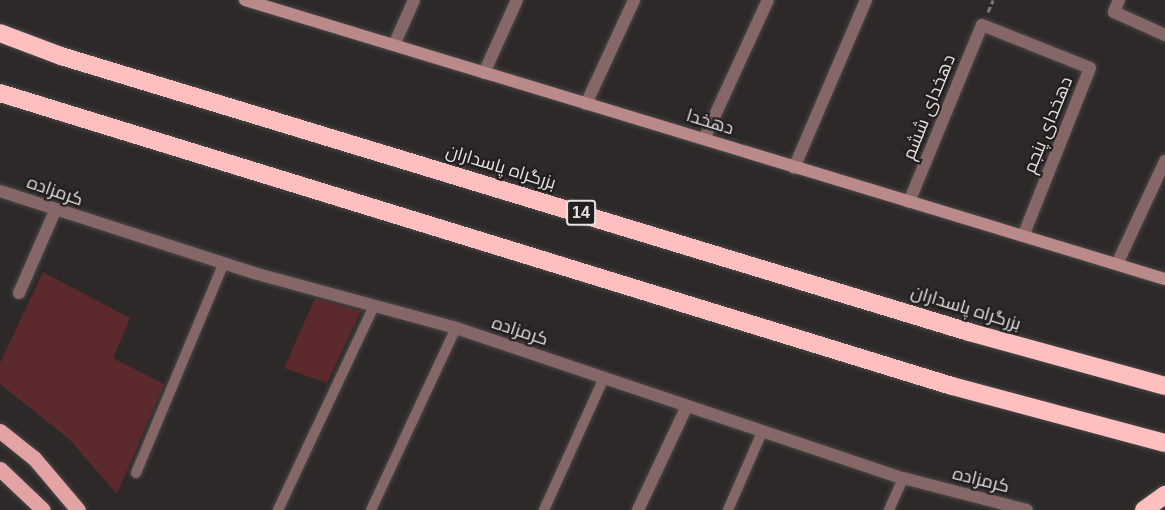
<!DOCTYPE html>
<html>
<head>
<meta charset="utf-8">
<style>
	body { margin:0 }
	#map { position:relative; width:1165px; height:510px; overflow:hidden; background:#2d2929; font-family:Helvetica,Cairo,sans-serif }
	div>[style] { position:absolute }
	.green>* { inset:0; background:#5c292d }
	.path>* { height:3px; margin-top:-1.5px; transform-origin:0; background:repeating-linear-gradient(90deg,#7c7878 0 6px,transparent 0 9px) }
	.roads { filter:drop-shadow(0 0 2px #4b4747) drop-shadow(0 0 2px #4b4747) }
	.lane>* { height:10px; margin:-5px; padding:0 5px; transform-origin:5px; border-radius:5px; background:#866768 }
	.street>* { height:12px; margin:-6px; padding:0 6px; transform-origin:6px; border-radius:6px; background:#866768 }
	.secondary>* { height:12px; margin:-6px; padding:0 6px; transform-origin:6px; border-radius:6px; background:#ba898a }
	.primary>* { height:15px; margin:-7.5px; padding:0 7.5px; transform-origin:7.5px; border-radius:7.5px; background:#e3a3a5 }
	.highway>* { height:18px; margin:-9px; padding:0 9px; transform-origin:9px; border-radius:9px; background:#febfc1 }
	span { translate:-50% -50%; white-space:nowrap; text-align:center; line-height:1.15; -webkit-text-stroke:4.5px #231f1f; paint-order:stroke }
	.shield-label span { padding:2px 4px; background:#231f1f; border:2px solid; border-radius:4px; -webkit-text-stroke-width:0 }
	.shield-label { font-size:16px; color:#e6e3e3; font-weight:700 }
	.street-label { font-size:18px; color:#e6e3e3 }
</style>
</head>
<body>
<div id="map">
	<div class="green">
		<div style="clip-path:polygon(43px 272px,130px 318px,113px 358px,164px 384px,117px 494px,69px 439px,0 384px,0 363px)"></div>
		<div style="clip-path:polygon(315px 298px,361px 311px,327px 383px,284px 368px)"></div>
	</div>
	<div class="path">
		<div style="left:988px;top:12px;width:13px;rotate:-67deg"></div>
	</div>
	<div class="roads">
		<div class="lane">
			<div style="left:136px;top:473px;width:228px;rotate:-67.3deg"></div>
			<div style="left:278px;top:510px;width:225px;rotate:-64.8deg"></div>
			<div style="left:371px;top:510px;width:201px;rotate:-65deg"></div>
			<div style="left:544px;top:510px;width:145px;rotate:-65.6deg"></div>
			<div style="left:728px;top:510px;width:85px;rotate:-66.4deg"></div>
			<div style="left:889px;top:510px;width:35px;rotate:-66deg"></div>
		</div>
		<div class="street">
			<div style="left:1119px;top:0;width:13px;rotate:113deg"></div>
			<div style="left:1114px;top:12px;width:56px;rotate:24.3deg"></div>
			<div style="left:394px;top:45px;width:49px;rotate:-66deg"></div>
			<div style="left:484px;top:73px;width:80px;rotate:-65.7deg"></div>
			<div style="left:586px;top:104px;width:115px;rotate:-65.2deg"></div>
			<div style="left:704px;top:139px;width:153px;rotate:-65.3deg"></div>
			<div style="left:794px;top:168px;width:183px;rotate:-66.8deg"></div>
			<div style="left:0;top:191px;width:267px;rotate:17.9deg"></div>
			<div style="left:254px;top:273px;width:209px;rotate:15.2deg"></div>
			<div style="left:456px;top:328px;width:471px;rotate:18.6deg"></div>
			<div style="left:903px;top:478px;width:128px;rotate:14.5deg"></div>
			<div style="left:909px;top:202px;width:191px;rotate:-67.6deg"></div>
			<div style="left:982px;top:25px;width:116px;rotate:21.7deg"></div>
			<div style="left:1090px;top:68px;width:181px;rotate:111.7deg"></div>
			<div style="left:1117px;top:264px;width:114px;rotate:-65deg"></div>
			<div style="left:19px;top:293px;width:90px;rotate:-66.3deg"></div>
			<div style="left:638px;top:510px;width:115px;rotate:-64.8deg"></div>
		</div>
		<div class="secondary">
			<div style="left:245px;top:0;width:961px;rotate:16.87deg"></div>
		</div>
		<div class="primary">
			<div style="left:0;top:431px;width:43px;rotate:38.5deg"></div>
			<div style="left:34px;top:458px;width:68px;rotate:49.8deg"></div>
			<div style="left:0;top:469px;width:59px;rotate:43.6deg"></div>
		</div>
		<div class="highway">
			<div style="left:0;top:33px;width:65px;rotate:20.7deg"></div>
			<div style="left:61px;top:56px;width:949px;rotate:16.91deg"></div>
			<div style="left:969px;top:332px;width:203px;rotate:15.4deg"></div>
			<div style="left:0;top:93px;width:996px;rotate:17.11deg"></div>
			<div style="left:952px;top:386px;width:220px;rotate:15deg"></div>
			<div style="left:1144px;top:510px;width:26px;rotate:-36deg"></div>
		</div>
	</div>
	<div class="shield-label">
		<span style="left:581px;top:213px">14</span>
	</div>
	<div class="street-label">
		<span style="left:929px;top:107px;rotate:-68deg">دهخدای ششم</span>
		<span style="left:710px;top:122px;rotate:17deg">دهخدا</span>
		<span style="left:1048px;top:125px;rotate:-68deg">دهخدای پنجم</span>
		<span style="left:501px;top:167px;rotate:17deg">بزرگراه پاسداران</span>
		<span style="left:55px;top:191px;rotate:19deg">کرمزاده</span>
		<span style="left:966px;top:308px;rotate:17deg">بزرگراه پاسداران</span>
		<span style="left:520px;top:331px;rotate:18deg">کرمزاده</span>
		<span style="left:981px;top:480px;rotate:14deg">کرمزاده</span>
	</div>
</div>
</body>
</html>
